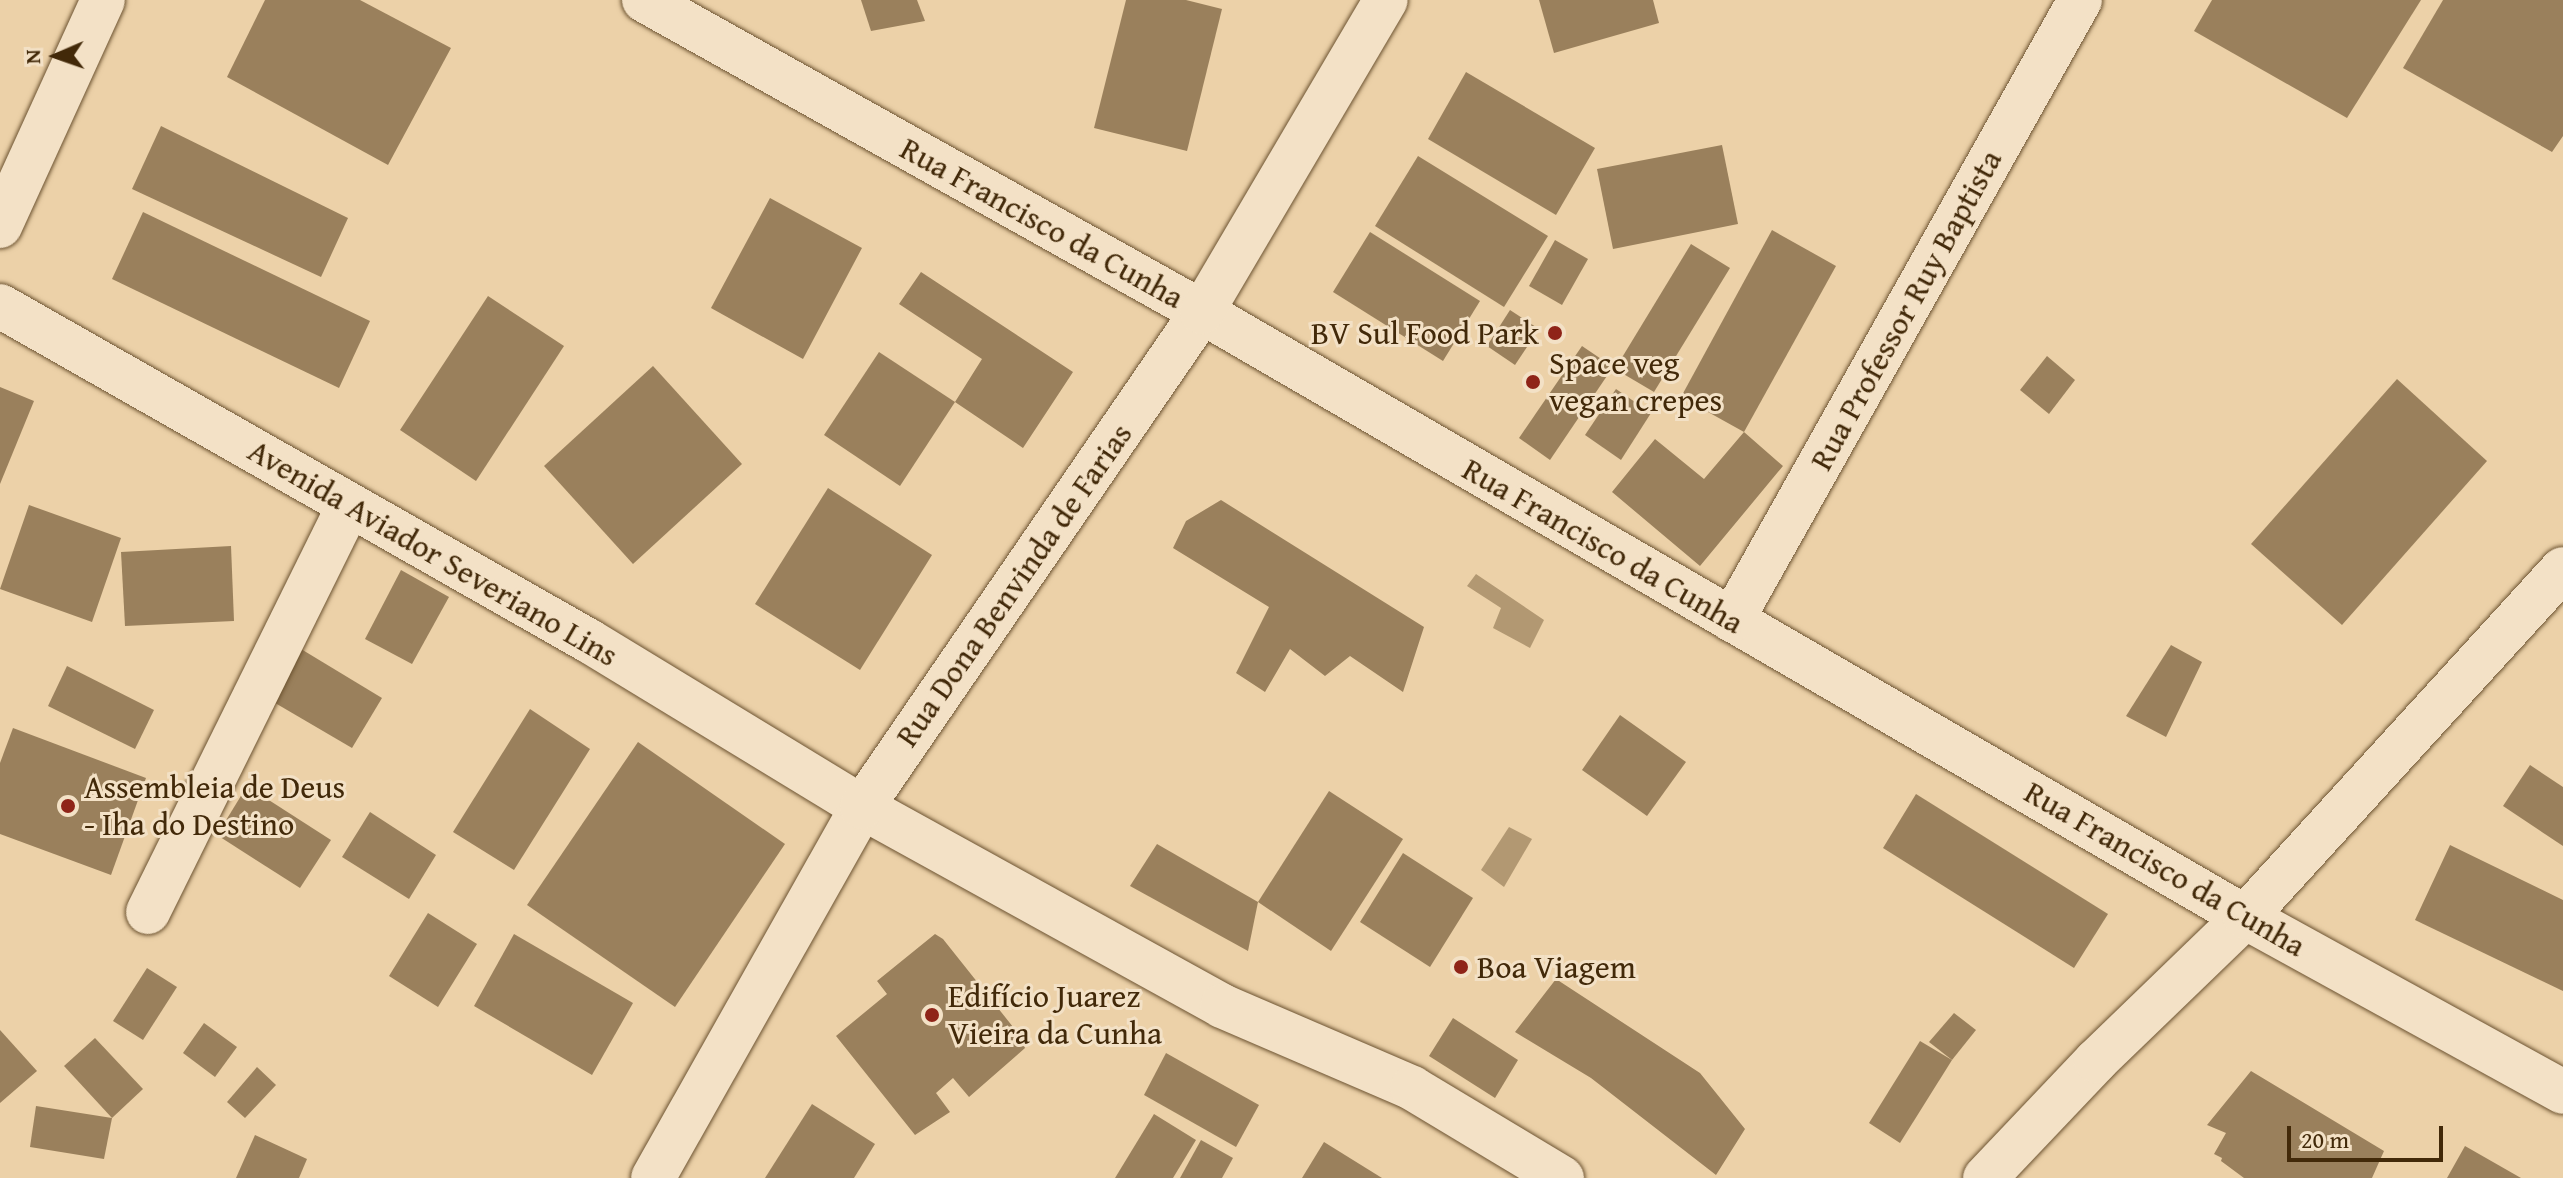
<!DOCTYPE html>
<html>
<head>
<meta charset="utf-8">
<style>
	body { margin:0 }
	#map { position:relative; width:2563px; height:1178px; overflow:hidden; background:#ecd1a8; font-family:"Gentium Book Plus",serif }
	div>[style] { position:absolute }
	.water>* { inset:0; background:#b29872 }
	.building>* { inset:0; background:#9a805c }
	.roads { filter:drop-shadow(0 0 2px #6c5331) drop-shadow(0 0 2px #6c5331) }
	.street>* { height:44px; margin:-22px; padding:0 22px; transform-origin:22px; border-radius:22px; background:#f3e1c6 }
	.dots>* { width:22px; height:22px; translate:-50% -50%; box-sizing:border-box; border:4px solid #f3e1c6; border-radius:50% }
	span { translate:-50% -50%; white-space:nowrap; text-align:center; line-height:1.15; -webkit-text-stroke:6px #f3e1c6; paint-order:stroke }
	.street-label { font-size:32px; color:#422909 }
	.poi-label { font-size:32px; color:#422909 }
	.right { translate:-100% -50%; text-align:right }
	.left { translate:0 -50%; text-align:left }
	.north { position:absolute; left:16px; top:16px; width:80px; height:80px; -webkit-text-stroke:6px #f3e1c6; paint-order:stroke; rotate:268deg; font-size:22px; font-weight:700; line-height:32px; text-align:center; color:#422909 }
	.north::after { content:''; display:block; margin:auto; width:28px; height:36px; background:#422909; clip-path:polygon(50% 0,100% 100%,50% 72%,0 100%) }
	.scale { position:absolute; left:2287px; top:1126px; width:156px; height:36px; box-sizing:border-box; border:4px solid #422909; border-top:0; padding-left:10px; font-size:24px; line-height:28px; white-space:nowrap; color:#422909; -webkit-text-stroke:6px #f3e1c6; paint-order:stroke }
</style>
</head>
<body>
<div id="map">
	<div class="water">
		<div style="clip-path:polygon(1476px 574px,1544px 620px,1530px 648px,1493px 628px,1501px 608px,1467px 586px)"></div>
		<div style="clip-path:polygon(1509px 827px,1532px 839px,1504px 887px,1481px 870px)"></div>
	</div>
	<div class="building">
		<div style="clip-path:polygon(265px 0,360px 0,451px 48px,388px 165px,227px 77px)"></div>
		<div style="clip-path:polygon(861px 0,917px 0,925px 21px,871px 31px)"></div>
		<div style="clip-path:polygon(1126px 0,1186px 0,1222px 9px,1187px 151px,1094px 128px)"></div>
		<div style="clip-path:polygon(1539px 0,1653px 0,1659px 23px,1554px 53px)"></div>
		<div style="clip-path:polygon(2212px 0,2421px 0,2347px 118px,2194px 31px)"></div>
		<div style="clip-path:polygon(2443px 0,2563px 0,2563px 136px,2552px 152px,2403px 68px)"></div>
		<div style="clip-path:polygon(1466px 72px,1595px 148px,1556px 215px,1428px 139px)"></div>
		<div style="clip-path:polygon(161px 126px,348px 218px,321px 277px,132px 189px)"></div>
		<div style="clip-path:polygon(1722px 145px,1738px 224px,1613px 249px,1597px 169px)"></div>
		<div style="clip-path:polygon(1418px 156px,1548px 236px,1504px 307px,1375px 226px)"></div>
		<div style="clip-path:polygon(770px 198px,862px 248px,803px 359px,711px 308px)"></div>
		<div style="clip-path:polygon(143px 212px,370px 321px,339px 388px,112px 279px)"></div>
		<div style="clip-path:polygon(1772px 230px,1836px 266px,1744px 432px,1681px 397px)"></div>
		<div style="clip-path:polygon(1370px 232px,1480px 301px,1443px 361px,1333px 292px)"></div>
		<div style="clip-path:polygon(1555px 240px,1588px 259px,1562px 305px,1529px 286px)"></div>
		<div style="clip-path:polygon(1691px 244px,1730px 268px,1654px 392px,1615px 369px)"></div>
		<div style="clip-path:polygon(921px 272px,1073px 372px,1023px 448px,955px 402px,982px 359px,899px 304px)"></div>
		<div style="clip-path:polygon(488px 296px,564px 346px,476px 481px,400px 430px)"></div>
		<div style="clip-path:polygon(1510px 310px,1539px 329px,1515px 365px,1487px 346px)"></div>
		<div style="clip-path:polygon(1582px 346px,1613px 367px,1550px 460px,1519px 438px)"></div>
		<div style="clip-path:polygon(879px 352px,955px 402px,900px 486px,824px 435px)"></div>
		<div style="clip-path:polygon(2047px 356px,2075px 380px,2049px 414px,2020px 390px)"></div>
		<div style="clip-path:polygon(653px 366px,742px 464px,633px 564px,544px 466px)"></div>
		<div style="clip-path:polygon(2397px 379px,2487px 461px,2342px 625px,2251px 544px)"></div>
		<div style="clip-path:polygon(0 387px,34px 401px,0 484px)"></div>
		<div style="clip-path:polygon(1616px 389px,1651px 413px,1621px 460px,1585px 435px)"></div>
		<div style="clip-path:polygon(1744px 432px,1783px 466px,1700px 566px,1612px 492px,1655px 439px,1704px 479px)"></div>
		<div style="clip-path:polygon(828px 488px,932px 555px,860px 670px,755px 604px)"></div>
		<div style="clip-path:polygon(1221px 500px,1424px 627px,1403px 692px,1350px 656px,1325px 676px,1290px 649px,1265px 692px,1236px 673px,1269px 607px,1173px 548px,1186px 521px)"></div>
		<div style="clip-path:polygon(29px 505px,121px 538px,92px 622px,0 589px)"></div>
		<div style="clip-path:polygon(231px 546px,234px 621px,125px 626px,121px 552px)"></div>
		<div style="clip-path:polygon(401px 570px,449px 597px,412px 664px,365px 639px)"></div>
		<div style="clip-path:polygon(2171px 645px,2202px 662px,2166px 737px,2126px 716px)"></div>
		<div style="clip-path:polygon(301px 649px,382px 698px,352px 748px,270px 700px)"></div>
		<div style="clip-path:polygon(67px 666px,154px 710px,135px 749px,48px 706px)"></div>
		<div style="clip-path:polygon(530px 709px,590px 749px,514px 870px,453px 832px)"></div>
		<div style="clip-path:polygon(1620px 715px,1686px 762px,1647px 816px,1582px 770px)"></div>
		<div style="clip-path:polygon(13px 728px,146px 778px,111px 875px,0 834px,0 763px)"></div>
		<div style="clip-path:polygon(638px 742px,785px 844px,675px 1007px,527px 905px)"></div>
		<div style="clip-path:polygon(2530px 765px,2563px 787px,2563px 846px,2503px 806px)"></div>
		<div style="clip-path:polygon(247px 786px,331px 840px,300px 888px,217px 835px)"></div>
		<div style="clip-path:polygon(1329px 791px,1403px 839px,1331px 951px,1258px 902px)"></div>
		<div style="clip-path:polygon(1916px 794px,2108px 914px,2074px 968px,1883px 848px)"></div>
		<div style="clip-path:polygon(370px 812px,436px 855px,409px 899px,342px 857px)"></div>
		<div style="clip-path:polygon(1157px 844px,1258px 902px,1248px 951px,1130px 886px)"></div>
		<div style="clip-path:polygon(2450px 845px,2563px 900px,2563px 991px,2415px 920px)"></div>
		<div style="clip-path:polygon(1403px 853px,1473px 898px,1430px 967px,1360px 922px)"></div>
		<div style="clip-path:polygon(428px 913px,477px 944px,438px 1007px,389px 976px)"></div>
		<div style="clip-path:polygon(514px 934px,633px 1003px,592px 1075px,474px 1006px)"></div>
		<div style="clip-path:polygon(935px 934px,943px 939px,1021px 1037px,1025px 1048px,969px 1097px,953px 1078px,936px 1093px,950px 1112px,915px 1135px,836px 1036px,887px 994px,877px 981px)"></div>
		<div style="clip-path:polygon(147px 968px,177px 987px,143px 1040px,113px 1021px)"></div>
		<div style="clip-path:polygon(1556px 979px,1700px 1073px,1745px 1129px,1716px 1175px,1591px 1078px,1515px 1032px)"></div>
		<div style="clip-path:polygon(1954px 1013px,1976px 1030px,1952px 1060px,1929px 1042px)"></div>
		<div style="clip-path:polygon(1453px 1018px,1518px 1060px,1495px 1098px,1429px 1056px)"></div>
		<div style="clip-path:polygon(204px 1023px,237px 1047px,215px 1077px,183px 1053px)"></div>
		<div style="clip-path:polygon(0 1030px,37px 1071px,0 1103px)"></div>
		<div style="clip-path:polygon(95px 1038px,143px 1089px,112px 1118px,64px 1066px)"></div>
		<div style="clip-path:polygon(1920px 1041px,1952px 1060px,1900px 1143px,1869px 1123px)"></div>
		<div style="clip-path:polygon(1166px 1053px,1259px 1105px,1236px 1147px,1144px 1095px)"></div>
		<div style="clip-path:polygon(257px 1067px,276px 1085px,245px 1118px,227px 1102px)"></div>
		<div style="clip-path:polygon(2251px 1071px,2384px 1151px,2372px 1178px,2244px 1178px,2221px 1161px,2222px 1158px,2214px 1154px,2226px 1133px,2207px 1125px)"></div>
		<div style="clip-path:polygon(812px 1104px,875px 1144px,854px 1178px,765px 1178px)"></div>
		<div style="clip-path:polygon(36px 1106px,112px 1118px,104px 1159px,30px 1147px)"></div>
		<div style="clip-path:polygon(1154px 1114px,1196px 1140px,1173px 1178px,1115px 1178px)"></div>
		<div style="clip-path:polygon(255px 1135px,307px 1159px,299px 1178px,236px 1178px)"></div>
		<div style="clip-path:polygon(1201px 1140px,1233px 1158px,1222px 1178px,1180px 1178px)"></div>
		<div style="clip-path:polygon(1324px 1142px,1382px 1178px,1302px 1178px)"></div>
		<div style="clip-path:polygon(2465px 1146px,2521px 1178px,2447px 1178px)"></div>
	</div>
	<div class="roads">
		<div class="street">
			<div style="left:644px;top:0;width:639px;rotate:29.21deg"></div>
			<div style="left:1202px;top:312px;width:1206px;rotate:30.12deg"></div>
			<div style="left:2245px;top:917px;width:363px;rotate:28.8deg"></div>
			<div style="left:0;top:226px;width:248px;rotate:-65.5deg"></div>
			<div style="left:0;top:306px;width:678px;rotate:29.63deg"></div>
			<div style="left:589px;top:641px;width:320px;rotate:31.3deg"></div>
			<div style="left:862px;top:807px;width:411px;rotate:28.9deg"></div>
			<div style="left:1222px;top:1006px;width:207px;rotate:23.3deg"></div>
			<div style="left:1412px;top:1088px;width:175px;rotate:31deg"></div>
			<div style="left:1732px;top:620px;width:711px;rotate:-60.69deg"></div>
			<div style="left:148px;top:912px;width:452px;rotate:-63.7deg"></div>
			<div style="left:653px;top:1178px;width:426px;rotate:-60.6deg"></div>
			<div style="left:862px;top:807px;width:601px;rotate:-55.52deg"></div>
			<div style="left:1202px;top:312px;width:362px;rotate:-59.5deg"></div>
			<div style="left:1985px;top:1178px;width:161px;rotate:-46.5deg"></div>
			<div style="left:2096px;top:1061px;width:207px;rotate:-44deg"></div>
			<div style="left:2245px;top:917px;width:471px;rotate:-47.6deg"></div>
		</div>
	</div>
	<div class="dots">
		<div style="left:1555px;top:333px;background:#8f2418"></div>
		<div style="left:1533px;top:382px;background:#8f2418"></div>
		<div style="left:68px;top:806px;background:#8f2418"></div>
		<div style="left:1461px;top:967px;background:#8f2418"></div>
		<div style="left:932px;top:1015px;background:#8f2418"></div>
	</div>
	<div class="street-label">
		<span style="left:1042px;top:223px;rotate:29deg">Rua Francisco da Cunha</span>
		<span style="left:1906px;top:310px;rotate:-61deg">Rua Professor Ruy Baptista</span>
		<span style="left:1603px;top:546px;rotate:30deg">Rua Francisco da Cunha</span>
		<span style="left:433px;top:553px;rotate:30deg">Avenida Aviador Severiano Lins</span>
		<span style="left:1014px;top:585px;rotate:-55deg">Rua Dona Benvinda de Farias</span>
		<span style="left:2165px;top:869px;rotate:30deg">Rua Francisco da Cunha</span>
	</div>
	<div class="poi-label">
		<span class="right" style="left:1539px;top:333px">BV Sul Food Park</span>
		<span class="left" style="left:1549px;top:382px">Space veg<br>vegan crepes</span>
		<span class="left" style="left:84px;top:806px">Assembleia de Deus<br>- Iha do Destino</span>
		<span class="left" style="left:1477px;top:967px">Boa Viagem</span>
		<span class="left" style="left:948px;top:1015px">Edifício Juarez<br>Vieira da Cunha</span>
	</div>
	<div class="north">N</div>
	<div class="scale">20 m</div>
</div>
</body>
</html>
